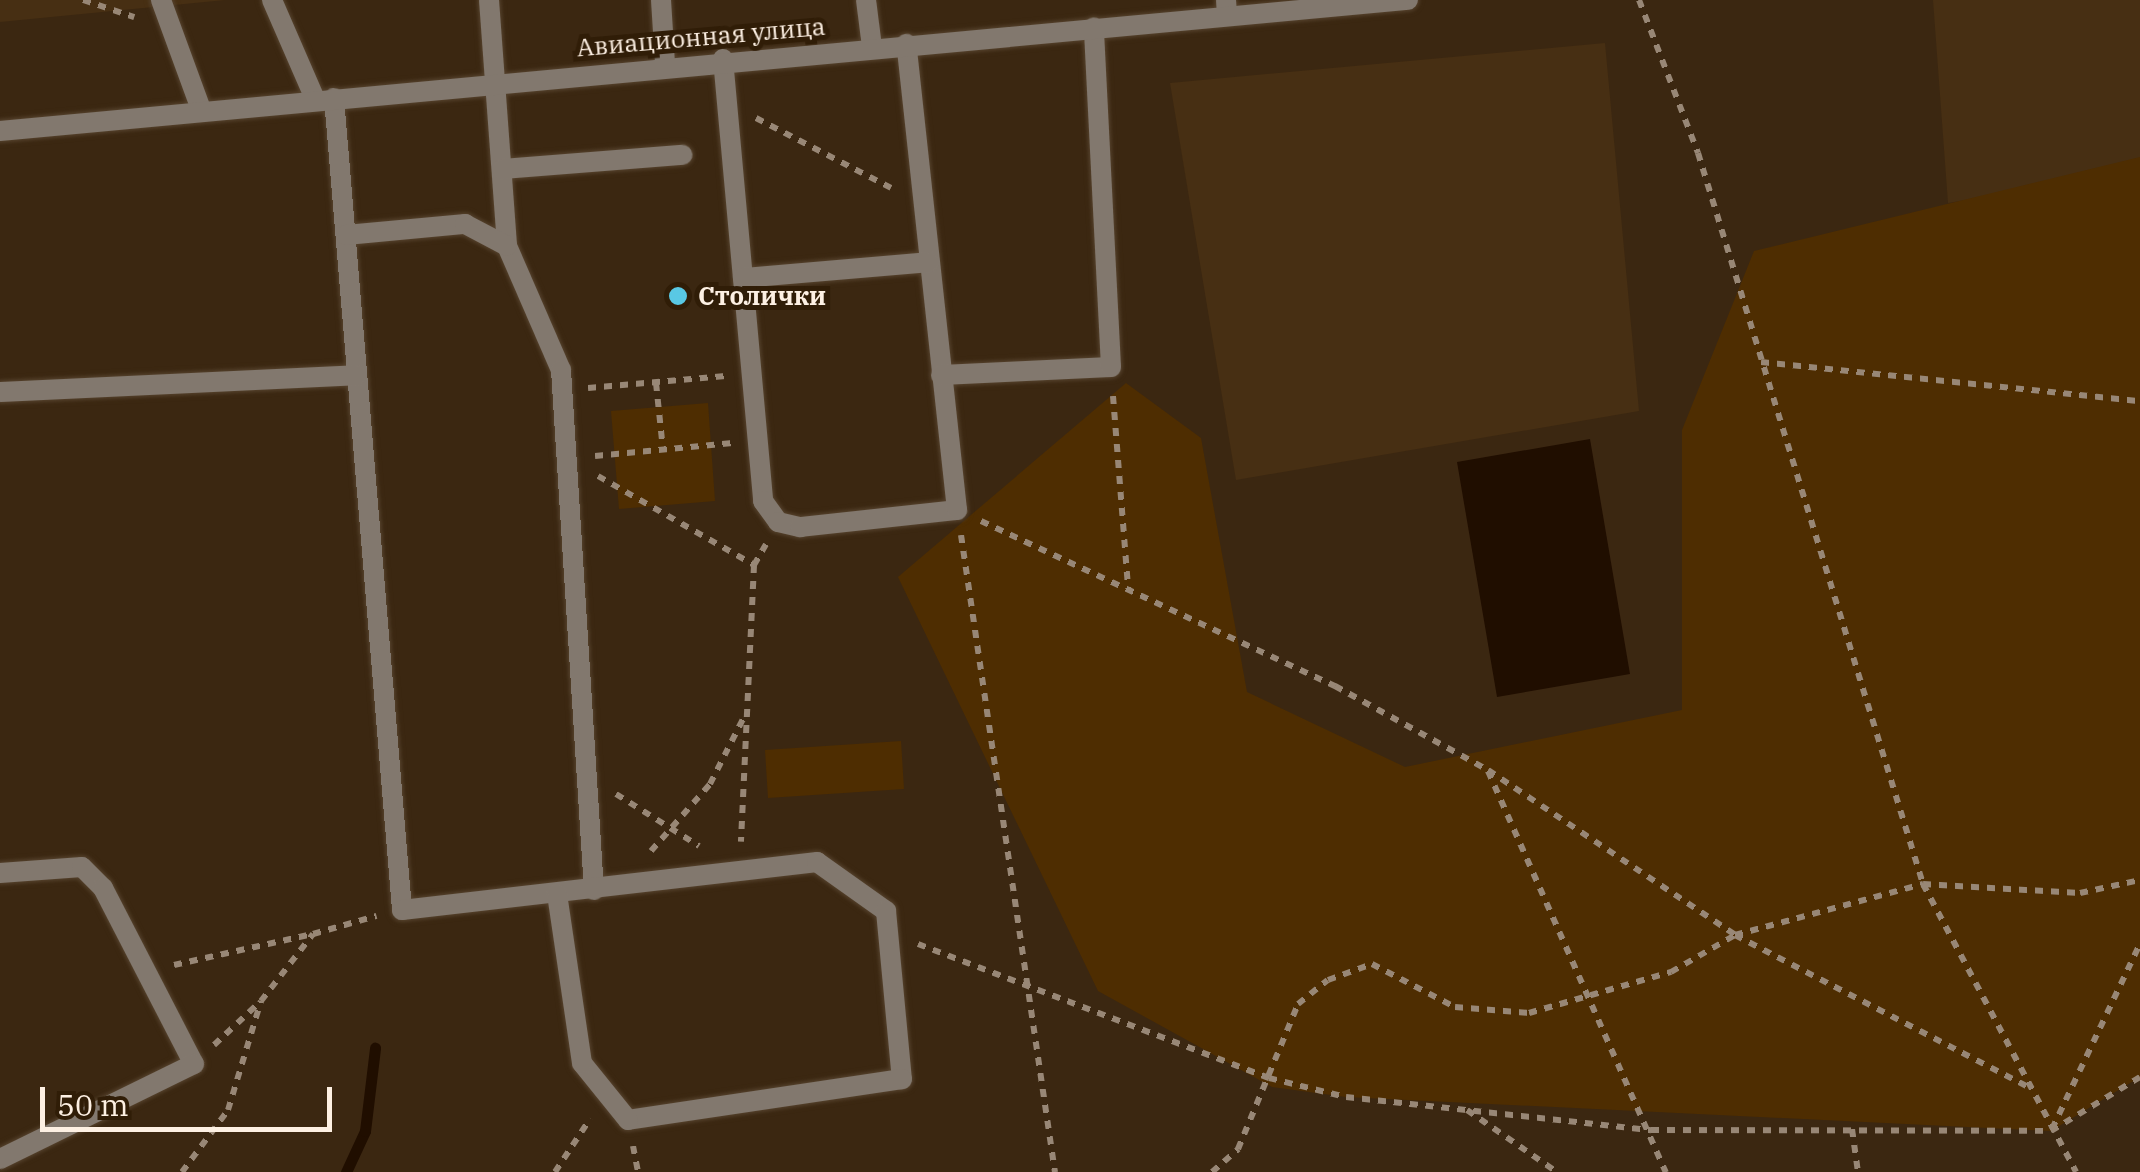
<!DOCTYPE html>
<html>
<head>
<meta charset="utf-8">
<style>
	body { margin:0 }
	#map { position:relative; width:2140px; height:1172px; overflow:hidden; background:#3b2711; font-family:"IBM Plex Serif",serif }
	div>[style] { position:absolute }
	.built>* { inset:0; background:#472f13 }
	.green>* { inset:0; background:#4e2d01 }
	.water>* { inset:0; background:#200e00 }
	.stream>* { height:11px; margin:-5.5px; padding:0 5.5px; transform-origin:5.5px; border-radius:5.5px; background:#200e00 }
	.path>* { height:6px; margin-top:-3px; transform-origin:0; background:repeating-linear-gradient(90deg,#988776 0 8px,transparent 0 16px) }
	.roads { filter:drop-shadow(0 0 2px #56432e) drop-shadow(0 0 2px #56432e) }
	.lane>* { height:20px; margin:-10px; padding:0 10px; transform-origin:10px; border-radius:10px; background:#82786e }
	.street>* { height:20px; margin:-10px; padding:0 10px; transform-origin:10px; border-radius:10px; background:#82786e }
	.dots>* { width:28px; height:28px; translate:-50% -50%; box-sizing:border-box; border:5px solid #301d07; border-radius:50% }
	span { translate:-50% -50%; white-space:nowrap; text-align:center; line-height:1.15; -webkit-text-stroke:10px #301d07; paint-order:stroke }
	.street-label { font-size:25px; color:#fdf0e3 }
	.poi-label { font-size:25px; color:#fdf0e3; font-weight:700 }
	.left { translate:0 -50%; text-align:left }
	.scale { position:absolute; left:40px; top:1087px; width:292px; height:45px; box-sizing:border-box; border:5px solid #fdf0e3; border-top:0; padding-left:12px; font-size:30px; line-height:35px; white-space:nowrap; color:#fdf0e3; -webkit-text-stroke:8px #301d07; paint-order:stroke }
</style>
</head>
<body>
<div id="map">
	<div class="built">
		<div style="clip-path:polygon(0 0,225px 0,0 22px)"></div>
		<div style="clip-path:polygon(1933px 0,2140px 0,2140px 173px,1948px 203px)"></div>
		<div style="clip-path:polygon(1605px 43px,1639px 411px,1236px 480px,1170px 83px)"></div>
	</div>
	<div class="green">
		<div style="clip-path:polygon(2140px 157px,2140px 1077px,2051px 1131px,1346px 1097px,1272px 1087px,1098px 991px,898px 577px,1126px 383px,1201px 438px,1247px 692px,1405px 767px,1682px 710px,1682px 430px,1754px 251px)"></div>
		<div style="clip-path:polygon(708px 403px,715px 501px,619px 509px,611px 411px)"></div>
		<div style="clip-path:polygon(901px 741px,904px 789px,768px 798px,765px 750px)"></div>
	</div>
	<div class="water">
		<div style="clip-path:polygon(1590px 439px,1630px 674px,1497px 697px,1457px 462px)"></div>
	</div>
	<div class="stream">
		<div style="left:346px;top:1172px;width:45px;rotate:-65.1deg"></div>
		<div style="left:365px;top:1131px;width:84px;rotate:-83.1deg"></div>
	</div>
	<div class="path">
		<div style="left:83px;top:0;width:54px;rotate:18.4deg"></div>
		<div style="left:1639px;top:0;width:164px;rotate:68.9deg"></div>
		<div style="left:1698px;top:153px;width:765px;rotate:72.89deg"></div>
		<div style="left:1923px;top:884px;width:326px;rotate:62deg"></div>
		<div style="left:756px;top:118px;width:152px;rotate:27.4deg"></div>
		<div style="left:1761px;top:362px;width:381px;rotate:5.9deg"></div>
		<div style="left:656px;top:383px;width:67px;rotate:84deg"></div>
		<div style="left:588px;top:388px;width:138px;rotate:-5deg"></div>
		<div style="left:1113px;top:396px;width:193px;rotate:85.5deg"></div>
		<div style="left:595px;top:456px;width:138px;rotate:-5.4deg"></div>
		<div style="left:598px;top:476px;width:180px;rotate:29.7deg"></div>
		<div style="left:754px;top:565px;width:277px;rotate:92.7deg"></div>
		<div style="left:981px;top:521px;width:391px;rotate:25deg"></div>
		<div style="left:1335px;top:686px;width:175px;rotate:28.8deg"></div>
		<div style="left:1488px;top:770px;width:297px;rotate:33.7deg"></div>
		<div style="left:1735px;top:935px;width:335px;rotate:27.4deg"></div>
		<div style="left:961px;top:535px;width:644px;rotate:81.61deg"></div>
		<div style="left:754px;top:565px;width:24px;rotate:-60deg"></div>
		<div style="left:1488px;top:771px;width:439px;rotate:66.1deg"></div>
		<div style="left:616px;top:794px;width:98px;rotate:32.1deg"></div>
		<div style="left:651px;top:851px;width:89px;rotate:-48.6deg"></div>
		<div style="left:710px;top:784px;width:77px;rotate:-63.1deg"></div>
		<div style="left:918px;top:944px;width:376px;rotate:20.9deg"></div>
		<div style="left:1269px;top:1078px;width:79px;rotate:13.9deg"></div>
		<div style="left:1346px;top:1097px;width:307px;rotate:6.2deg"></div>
		<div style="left:1651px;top:1130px;width:400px;rotate:0.1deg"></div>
		<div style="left:2051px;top:1131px;width:104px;rotate:-31.2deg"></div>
		<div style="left:174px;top:965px;width:142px;rotate:-12.6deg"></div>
		<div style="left:214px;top:1045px;width:63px;rotate:-43.1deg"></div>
		<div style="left:1467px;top:1110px;width:109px;rotate:34.6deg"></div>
		<div style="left:1852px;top:1129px;width:43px;rotate:82.1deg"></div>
		<div style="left:2052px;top:1129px;width:205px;rotate:-64.6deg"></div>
		<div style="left:633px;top:1146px;width:26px;rotate:79deg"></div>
		<div style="left:182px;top:1172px;width:77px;rotate:-53.4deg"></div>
		<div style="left:228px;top:1110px;width:114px;rotate:-73.2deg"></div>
		<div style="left:261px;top:1001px;width:85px;rotate:-52.2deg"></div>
		<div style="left:313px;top:934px;width:66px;rotate:-15.9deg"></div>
		<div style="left:555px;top:1172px;width:64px;rotate:-56.6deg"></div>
		<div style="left:1212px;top:1172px;width:35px;rotate:-41deg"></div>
		<div style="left:1238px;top:1149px;width:157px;rotate:-67.5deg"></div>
		<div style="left:1298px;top:1004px;width:38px;rotate:-39deg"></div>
		<div style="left:1328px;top:980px;width:47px;rotate:-20deg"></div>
		<div style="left:1372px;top:964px;width:93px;rotate:27.4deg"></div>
		<div style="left:1455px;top:1007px;width:74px;rotate:4.6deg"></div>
		<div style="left:1529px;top:1013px;width:148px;rotate:-16.1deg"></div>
		<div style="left:1671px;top:972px;width:74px;rotate:-30deg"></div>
		<div style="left:1735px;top:935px;width:195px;rotate:-15.2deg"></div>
		<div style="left:1923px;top:884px;width:157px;rotate:3.3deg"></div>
		<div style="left:2080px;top:893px;width:61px;rotate:-12.2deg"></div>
	</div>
	<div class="roads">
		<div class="lane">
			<div style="left:161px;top:0;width:119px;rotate:69.9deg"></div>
			<div style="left:272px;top:0;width:110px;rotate:66.5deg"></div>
			<div style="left:489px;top:0;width:247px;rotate:85.8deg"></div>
			<div style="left:507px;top:246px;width:135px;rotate:66.5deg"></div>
			<div style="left:561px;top:370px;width:521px;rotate:86.37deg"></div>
			<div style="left:866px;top:0;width:47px;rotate:82.7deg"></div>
			<div style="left:1226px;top:0;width:16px;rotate:86deg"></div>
			<div style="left:723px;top:59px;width:444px;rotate:84.8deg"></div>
			<div style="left:763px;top:501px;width:26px;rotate:54deg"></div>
			<div style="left:778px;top:522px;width:23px;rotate:13deg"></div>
			<div style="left:800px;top:527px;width:158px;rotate:-6.2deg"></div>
			<div style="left:957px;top:510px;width:469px;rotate:-96.2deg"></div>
			<div style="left:334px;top:98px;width:815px;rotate:85.21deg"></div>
			<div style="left:402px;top:910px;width:418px;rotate:-6.6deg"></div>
			<div style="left:817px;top:862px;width:85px;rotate:35.4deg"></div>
			<div style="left:886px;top:911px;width:169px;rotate:84.6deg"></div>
			<div style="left:902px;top:1079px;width:277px;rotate:171.5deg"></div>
			<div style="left:628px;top:1120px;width:73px;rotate:-128.9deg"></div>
			<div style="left:582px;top:1063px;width:171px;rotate:-98.4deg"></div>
			<div style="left:503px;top:169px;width:180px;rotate:-4.5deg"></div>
			<div style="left:346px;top:235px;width:120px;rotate:-5.3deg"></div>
			<div style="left:465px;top:224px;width:47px;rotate:27.6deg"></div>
			<div style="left:743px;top:278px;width:187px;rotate:-4.9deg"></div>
			<div style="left:941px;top:375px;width:170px;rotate:-2.7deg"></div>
			<div style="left:1111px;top:367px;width:340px;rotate:-92.9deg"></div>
			<div style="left:0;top:392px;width:357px;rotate:-2.7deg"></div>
			<div style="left:0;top:873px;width:82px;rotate:-4.2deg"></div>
			<div style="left:82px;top:867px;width:30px;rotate:45deg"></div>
			<div style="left:103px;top:888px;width:198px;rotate:62.7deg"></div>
			<div style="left:194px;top:1064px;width:216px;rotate:153.9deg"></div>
		</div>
		<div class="street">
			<div style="left:661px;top:0;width:64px;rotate:86.4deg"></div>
			<div style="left:0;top:131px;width:1414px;rotate:-5.32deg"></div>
		</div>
	</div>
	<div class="dots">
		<div style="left:678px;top:296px;background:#59c8e4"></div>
	</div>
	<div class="street-label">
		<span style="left:701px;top:37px;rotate:-5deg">Авиационная улица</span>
	</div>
	<div class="poi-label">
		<span class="left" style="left:698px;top:296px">Столички</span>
	</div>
	<div class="scale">50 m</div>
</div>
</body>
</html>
